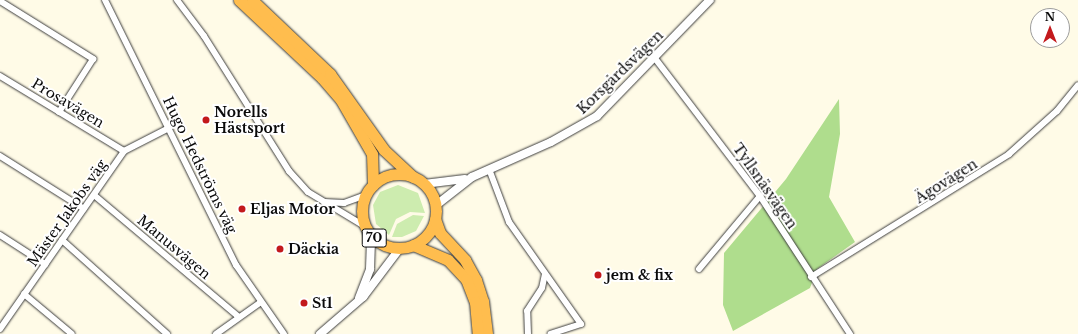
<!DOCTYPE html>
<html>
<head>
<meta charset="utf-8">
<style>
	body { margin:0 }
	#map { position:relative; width:1078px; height:334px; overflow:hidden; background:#fffbe7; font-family:"Libre Baskerville",serif }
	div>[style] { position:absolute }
	.green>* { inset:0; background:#cdecaf }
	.forest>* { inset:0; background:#afdd8d }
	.roads { filter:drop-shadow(0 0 1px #3d3d3d) drop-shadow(0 0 1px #3d3d3d) }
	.minor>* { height:6px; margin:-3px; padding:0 3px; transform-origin:3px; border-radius:3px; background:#fff }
	.tertiary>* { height:8px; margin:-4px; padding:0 4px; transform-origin:4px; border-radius:4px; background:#fff }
	.trunk>* { height:11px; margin:-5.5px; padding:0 5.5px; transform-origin:5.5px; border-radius:5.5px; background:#ffbd4e }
	.trunk>.ring { margin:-5.5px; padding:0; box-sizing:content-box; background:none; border:11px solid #ffbd4e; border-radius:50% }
	.dots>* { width:11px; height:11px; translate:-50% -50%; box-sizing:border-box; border:2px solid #fff; border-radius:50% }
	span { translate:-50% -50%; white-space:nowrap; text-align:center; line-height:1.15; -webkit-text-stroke:4px #fff; paint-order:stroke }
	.shield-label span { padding:1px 3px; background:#fff; border:1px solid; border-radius:3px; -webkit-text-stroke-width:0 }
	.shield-label { font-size:13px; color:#0a0a0a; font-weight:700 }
	.street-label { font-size:14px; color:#0a0a0a }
	.poi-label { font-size:14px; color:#0a0a0a; font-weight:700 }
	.left { translate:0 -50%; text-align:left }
	.north { position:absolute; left:1030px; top:8px; width:40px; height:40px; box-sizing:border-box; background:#fff; border:1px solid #9d9d9d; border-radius:50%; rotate:0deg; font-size:11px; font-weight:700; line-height:16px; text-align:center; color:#0a0a0a }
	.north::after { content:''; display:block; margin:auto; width:14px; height:18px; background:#c3191c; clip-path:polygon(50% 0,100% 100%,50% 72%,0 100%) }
</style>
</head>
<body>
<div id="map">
	<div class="green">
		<div style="clip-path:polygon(398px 185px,418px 193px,425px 213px,410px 212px,396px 219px,389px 235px,376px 224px,373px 205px,380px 192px)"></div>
		<div style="clip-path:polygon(413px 215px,424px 216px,416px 231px,402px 237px,392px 237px,397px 224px)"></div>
	</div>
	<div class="forest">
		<div style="clip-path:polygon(839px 99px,840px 134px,829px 197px,855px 242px,817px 269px,810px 288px,733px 331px,723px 305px,724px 253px,786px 179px)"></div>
	</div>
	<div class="roads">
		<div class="minor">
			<div style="left:105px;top:0;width:296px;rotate:63.7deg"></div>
			<div style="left:236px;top:265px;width:84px;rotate:55.2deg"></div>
			<div style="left:177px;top:0;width:45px;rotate:53.1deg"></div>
			<div style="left:204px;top:36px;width:160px;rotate:57.8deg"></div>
			<div style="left:289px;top:171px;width:28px;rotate:48deg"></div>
			<div style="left:308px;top:192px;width:68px;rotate:31.1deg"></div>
			<div style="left:0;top:1px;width:110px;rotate:31.9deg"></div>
			<div style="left:93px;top:59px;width:63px;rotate:122.7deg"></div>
			<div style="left:654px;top:57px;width:175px;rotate:52.7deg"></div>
			<div style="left:760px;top:196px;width:165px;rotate:56.9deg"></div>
			<div style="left:0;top:76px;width:145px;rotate:31.2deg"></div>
			<div style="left:0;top:156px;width:99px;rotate:32.2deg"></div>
			<div style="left:489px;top:169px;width:57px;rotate:69.3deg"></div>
			<div style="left:509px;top:222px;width:125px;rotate:54.8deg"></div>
			<div style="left:581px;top:324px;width:32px;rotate:162deg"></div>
			<div style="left:94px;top:195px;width:189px;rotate:40.1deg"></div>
			<div style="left:324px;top:202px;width:20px;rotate:3deg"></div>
			<div style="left:344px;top:203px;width:23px;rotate:-20deg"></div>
			<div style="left:0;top:235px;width:54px;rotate:32.8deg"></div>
			<div style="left:62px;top:240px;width:141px;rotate:41.8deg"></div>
			<div style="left:699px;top:269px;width:95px;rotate:-50.1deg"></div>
			<div style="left:811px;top:277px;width:233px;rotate:-31.8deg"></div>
			<div style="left:1009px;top:154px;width:64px;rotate:-41.9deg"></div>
			<div style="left:1057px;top:111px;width:33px;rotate:-51deg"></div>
			<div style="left:24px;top:294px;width:62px;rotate:39.8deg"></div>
			<div style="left:0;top:329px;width:217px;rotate:-55.1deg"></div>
			<div style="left:124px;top:151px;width:51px;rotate:-27.1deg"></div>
			<div style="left:216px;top:334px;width:55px;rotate:-35.4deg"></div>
			<div style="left:528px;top:334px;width:23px;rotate:-92deg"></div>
			<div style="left:527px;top:311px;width:27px;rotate:-57deg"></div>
			<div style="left:542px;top:288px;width:14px;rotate:-78deg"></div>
		</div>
		<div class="tertiary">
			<div style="left:424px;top:184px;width:41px;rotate:-7deg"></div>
			<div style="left:435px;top:206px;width:47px;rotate:-38.1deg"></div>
			<div style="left:472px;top:177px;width:86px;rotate:-23.9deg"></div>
			<div style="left:551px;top:142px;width:53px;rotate:-29.5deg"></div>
			<div style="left:597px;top:116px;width:162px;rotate:-45.8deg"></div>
			<div style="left:359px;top:298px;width:31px;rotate:-69deg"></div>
			<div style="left:370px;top:269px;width:34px;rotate:-88deg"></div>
			<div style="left:320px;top:334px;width:57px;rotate:-40.7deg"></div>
			<div style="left:363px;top:297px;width:61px;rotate:-52.9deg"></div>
		</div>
		<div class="trunk">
			<div style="left:239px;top:0;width:114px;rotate:43.2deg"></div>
			<div style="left:322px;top:78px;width:29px;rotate:49deg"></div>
			<div style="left:341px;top:100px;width:62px;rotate:60.1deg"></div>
			<div style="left:372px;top:154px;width:31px;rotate:88deg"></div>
			<div style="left:252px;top:0;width:108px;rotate:43.5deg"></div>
			<div style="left:330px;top:74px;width:93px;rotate:54.6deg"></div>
			<div style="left:384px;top:150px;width:40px;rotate:43deg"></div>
			<div class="ring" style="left:362px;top:174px;width:63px;height:63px"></div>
			<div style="left:435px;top:219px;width:15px;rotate:70deg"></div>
			<div style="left:440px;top:233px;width:37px;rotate:47deg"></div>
			<div style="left:465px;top:260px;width:23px;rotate:61deg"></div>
			<div style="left:476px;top:280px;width:22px;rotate:72deg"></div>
			<div style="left:483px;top:301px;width:33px;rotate:83deg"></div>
			<div style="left:413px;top:245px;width:38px;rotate:23deg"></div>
			<div style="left:448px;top:260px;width:26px;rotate:47deg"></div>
			<div style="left:466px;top:279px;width:25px;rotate:69deg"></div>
			<div style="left:475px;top:302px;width:32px;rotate:85deg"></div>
		</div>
	</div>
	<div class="dots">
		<div style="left:206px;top:120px;background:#c3191c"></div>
		<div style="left:242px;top:209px;background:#c3191c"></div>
		<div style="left:280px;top:249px;background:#c3191c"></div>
		<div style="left:598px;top:275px;background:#c3191c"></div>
		<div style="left:304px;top:303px;background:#c3191c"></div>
	</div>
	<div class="shield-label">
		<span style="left:374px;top:238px">70</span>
	</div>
	<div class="street-label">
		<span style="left:620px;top:72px;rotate:-44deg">Korsgårdsvägen</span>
		<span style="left:68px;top:103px;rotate:31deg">Prosavägen</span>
		<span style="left:200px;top:165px;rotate:64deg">Hugo Hedströms väg</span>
		<span style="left:946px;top:181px;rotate:-32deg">Ägovägen</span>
		<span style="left:765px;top:186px;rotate:55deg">Tyllsnäsvägen</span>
		<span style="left:67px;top:213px;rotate:-55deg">Mäster Jakobs väg</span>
		<span style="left:174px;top:247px;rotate:40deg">Manusvägen</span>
	</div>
	<div class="poi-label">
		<span class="left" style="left:214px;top:120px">Norells<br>Hästsport</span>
		<span class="left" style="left:250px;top:209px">Eljas Motor</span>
		<span class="left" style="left:288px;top:249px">Däckia</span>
		<span class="left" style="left:606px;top:275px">jem &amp; fix</span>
		<span class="left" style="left:312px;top:303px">St1</span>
	</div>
	<div class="north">N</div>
</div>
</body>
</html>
